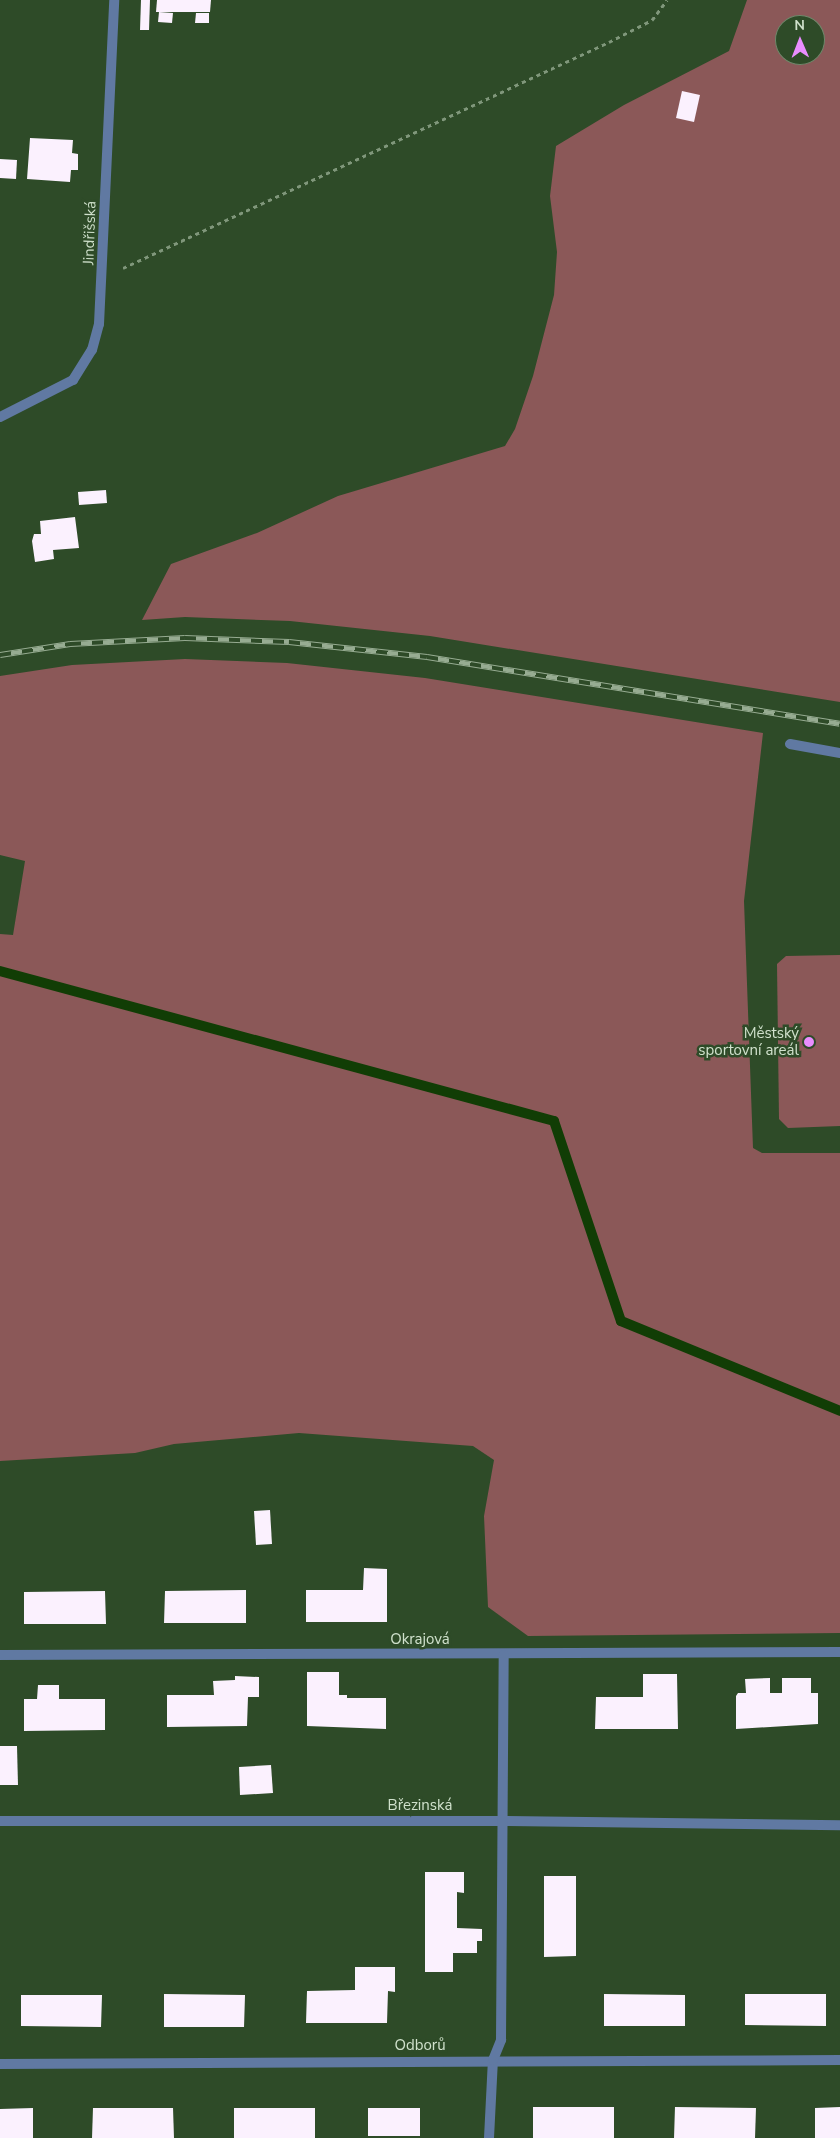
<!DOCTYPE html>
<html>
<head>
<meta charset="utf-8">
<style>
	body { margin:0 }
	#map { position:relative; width:840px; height:2138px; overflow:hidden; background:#2e4b28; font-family:"Nunito Sans",sans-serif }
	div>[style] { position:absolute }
	.green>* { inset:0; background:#8b5858 }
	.stream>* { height:10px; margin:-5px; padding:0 5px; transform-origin:5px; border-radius:5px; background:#113d05 }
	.building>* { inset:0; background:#fbf1fe }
	.path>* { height:3px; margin-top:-1.5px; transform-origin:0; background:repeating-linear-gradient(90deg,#80977b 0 4px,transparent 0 8px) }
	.minor>* { height:10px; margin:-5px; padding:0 5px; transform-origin:5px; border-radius:5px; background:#6079a2 }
	.rail>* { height:5.5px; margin-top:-2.75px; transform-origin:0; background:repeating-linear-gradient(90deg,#2e4b28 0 11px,#97ac92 0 22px); box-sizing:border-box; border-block:1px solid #97ac92 }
	.dots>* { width:14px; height:14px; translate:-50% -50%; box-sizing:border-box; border:2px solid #2e4b28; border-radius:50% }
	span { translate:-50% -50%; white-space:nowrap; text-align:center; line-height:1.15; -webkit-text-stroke:5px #2e4b28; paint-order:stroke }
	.street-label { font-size:15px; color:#d0e1cc }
	.poi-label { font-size:15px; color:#d0e1cc }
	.right { translate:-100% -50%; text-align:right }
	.north { position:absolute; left:775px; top:15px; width:50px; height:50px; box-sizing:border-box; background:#2e4b28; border:1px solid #6f876a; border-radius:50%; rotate:359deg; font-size:14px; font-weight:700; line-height:20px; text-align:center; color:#d0e1cc }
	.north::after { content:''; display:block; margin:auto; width:18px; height:22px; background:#e98dfe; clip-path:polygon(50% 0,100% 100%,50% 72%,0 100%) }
</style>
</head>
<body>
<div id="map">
	<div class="green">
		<div style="clip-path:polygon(evenodd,747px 0,840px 0,840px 702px,430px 636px,290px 621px,185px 617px,142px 620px,171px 564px,257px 533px,338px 496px,505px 446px,515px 429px,533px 376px,554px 295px,557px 252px,550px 196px,556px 146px,624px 105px,729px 51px,747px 0,785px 25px,815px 25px,815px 55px,785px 55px,785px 25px)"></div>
		<div style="clip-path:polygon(185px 659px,287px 663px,425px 678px,763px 733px,744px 901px,753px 1148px,762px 1153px,840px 1153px,840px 1633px,528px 1636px,488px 1607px,484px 1516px,494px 1460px,473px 1446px,299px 1433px,174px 1444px,135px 1453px,0 1461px,0 934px,13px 935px,25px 861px,0 855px,0 676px,72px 665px)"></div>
		<div style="clip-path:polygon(840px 955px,840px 1126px,788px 1128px,779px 1119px,777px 964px,786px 956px)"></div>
	</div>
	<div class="stream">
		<div style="left:0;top:971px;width:574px;rotate:15.15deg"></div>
		<div style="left:554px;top:1121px;width:211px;rotate:71.5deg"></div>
		<div style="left:621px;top:1321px;width:237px;rotate:22.3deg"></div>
	</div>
	<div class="building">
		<div style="clip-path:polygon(141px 0,150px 0,149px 30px,140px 30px)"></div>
		<div style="clip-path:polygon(157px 0,211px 0,210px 12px,156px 12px)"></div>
		<div style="clip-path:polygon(159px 12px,173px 13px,172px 23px,158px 22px)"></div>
		<div style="clip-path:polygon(196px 13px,209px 13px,209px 23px,195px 23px)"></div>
		<div style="clip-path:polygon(682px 91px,700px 95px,694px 122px,676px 118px)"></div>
		<div style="clip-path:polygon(30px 138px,73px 140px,72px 153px,78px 154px,78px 170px,71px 170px,70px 182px,27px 179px)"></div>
		<div style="clip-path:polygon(0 159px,17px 160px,16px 179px,0 178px)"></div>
		<div style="clip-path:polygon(106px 490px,107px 503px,79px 505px,78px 492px)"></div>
		<div style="clip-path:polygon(75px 517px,79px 548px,53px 550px,54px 559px,35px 562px,32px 541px,34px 534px,41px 534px,40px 521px)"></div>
		<div style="clip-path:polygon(270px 1510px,272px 1544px,256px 1545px,254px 1511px)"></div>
		<div style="clip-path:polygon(364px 1568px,387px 1569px,387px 1622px,306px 1622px,306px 1590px,363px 1590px)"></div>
		<div style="clip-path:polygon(246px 1590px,246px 1623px,164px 1623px,165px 1591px)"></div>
		<div style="clip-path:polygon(105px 1591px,106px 1624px,24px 1624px,24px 1592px)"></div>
		<div style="clip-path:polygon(307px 1672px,339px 1672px,339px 1695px,347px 1695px,347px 1698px,386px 1698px,386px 1729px,307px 1726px)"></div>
		<div style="clip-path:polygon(643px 1674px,677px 1674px,678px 1729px,595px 1729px,596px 1697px,643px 1697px)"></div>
		<div style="clip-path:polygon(235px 1676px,259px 1677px,259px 1697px,248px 1697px,247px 1726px,167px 1727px,167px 1695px,214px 1695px,213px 1681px,235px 1680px)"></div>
		<div style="clip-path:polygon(770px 1678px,770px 1693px,782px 1693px,782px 1678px,811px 1678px,811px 1693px,818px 1693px,818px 1724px,736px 1729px,736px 1696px,738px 1693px,746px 1693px,745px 1679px)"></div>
		<div style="clip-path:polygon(38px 1685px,59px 1685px,59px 1699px,105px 1699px,105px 1730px,24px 1731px,24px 1699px,37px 1699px)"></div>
		<div style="clip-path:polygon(0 1746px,17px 1746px,18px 1785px,0 1785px)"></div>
		<div style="clip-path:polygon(271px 1765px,273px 1793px,240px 1795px,239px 1767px)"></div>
		<div style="clip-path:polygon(425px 1872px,464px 1872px,464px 1893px,457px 1892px,457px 1928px,482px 1929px,482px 1941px,477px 1941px,477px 1953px,453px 1953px,453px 1972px,425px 1972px)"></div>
		<div style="clip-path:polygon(544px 1876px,576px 1876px,576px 1956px,544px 1957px)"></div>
		<div style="clip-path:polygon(355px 1967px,395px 1967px,395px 1992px,388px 1991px,387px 2023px,306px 2023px,307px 1991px,355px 1990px)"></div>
		<div style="clip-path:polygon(164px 1994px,245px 1995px,244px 2027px,164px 2027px)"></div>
		<div style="clip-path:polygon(604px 1994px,685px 1995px,685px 2026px,604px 2026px)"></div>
		<div style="clip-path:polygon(745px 1994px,826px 1994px,826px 2026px,745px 2025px)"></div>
		<div style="clip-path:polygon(21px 1995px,102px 1995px,101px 2027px,21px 2026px)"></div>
		<div style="clip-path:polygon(533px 2107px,614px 2107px,614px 2138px,533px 2138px)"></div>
		<div style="clip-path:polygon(675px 2107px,756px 2108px,755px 2138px,674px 2138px)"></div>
		<div style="clip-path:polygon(840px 2107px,840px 2138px,815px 2138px,815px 2108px)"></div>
		<div style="clip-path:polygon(33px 2108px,33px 2138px,0 2138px,0 2109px)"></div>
		<div style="clip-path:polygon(93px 2108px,173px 2108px,174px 2138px,92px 2138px)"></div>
		<div style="clip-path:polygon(234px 2108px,315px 2108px,315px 2138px,234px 2138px)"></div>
		<div style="clip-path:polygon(368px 2108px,420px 2108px,420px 2136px,368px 2136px)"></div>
	</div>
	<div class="path">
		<div style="left:123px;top:268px;width:536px;rotate:-24.94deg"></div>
		<div style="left:609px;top:42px;width:48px;rotate:-27.1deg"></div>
		<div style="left:652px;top:20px;width:25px;rotate:-53deg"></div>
	</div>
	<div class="minor">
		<div style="left:0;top:417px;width:82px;rotate:-26.9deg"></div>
		<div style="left:73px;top:380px;width:36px;rotate:-58deg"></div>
		<div style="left:92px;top:350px;width:27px;rotate:-75deg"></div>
		<div style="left:99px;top:324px;width:324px;rotate:-87.3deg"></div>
		<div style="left:790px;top:744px;width:51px;rotate:10.2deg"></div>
		<div style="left:0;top:1655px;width:840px;rotate:-0.2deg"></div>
		<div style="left:0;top:1821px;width:502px"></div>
		<div style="left:502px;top:1821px;width:338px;rotate:0.7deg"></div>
		<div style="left:0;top:2064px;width:840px;rotate:-0.27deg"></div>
		<div style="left:489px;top:2138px;width:78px;rotate:-87.1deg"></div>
		<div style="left:493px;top:2060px;width:22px;rotate:-68deg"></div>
		<div style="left:501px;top:2040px;width:385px;rotate:-89.6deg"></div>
	</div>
	<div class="rail">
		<div style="left:0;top:655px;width:71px;rotate:-8.9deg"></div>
		<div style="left:70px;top:644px;width:115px;rotate:-3deg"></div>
		<div style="left:185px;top:638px;width:104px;rotate:2.2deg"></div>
		<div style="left:289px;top:642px;width:139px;rotate:6.2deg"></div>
		<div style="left:427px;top:657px;width:418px;rotate:9.2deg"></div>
	</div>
	<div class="dots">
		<div style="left:809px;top:1042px;background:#e98dfe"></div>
	</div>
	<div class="street-label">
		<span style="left:90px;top:233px;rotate:-88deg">Jindřišská</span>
		<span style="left:420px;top:1640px">Okrajová</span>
		<span style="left:420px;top:1806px">Březinská</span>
		<span style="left:420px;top:2046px">Odborů</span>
	</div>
	<div class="poi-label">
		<span class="right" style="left:799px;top:1042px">Městský<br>sportovní areál</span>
	</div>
	<div class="north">N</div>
</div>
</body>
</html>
